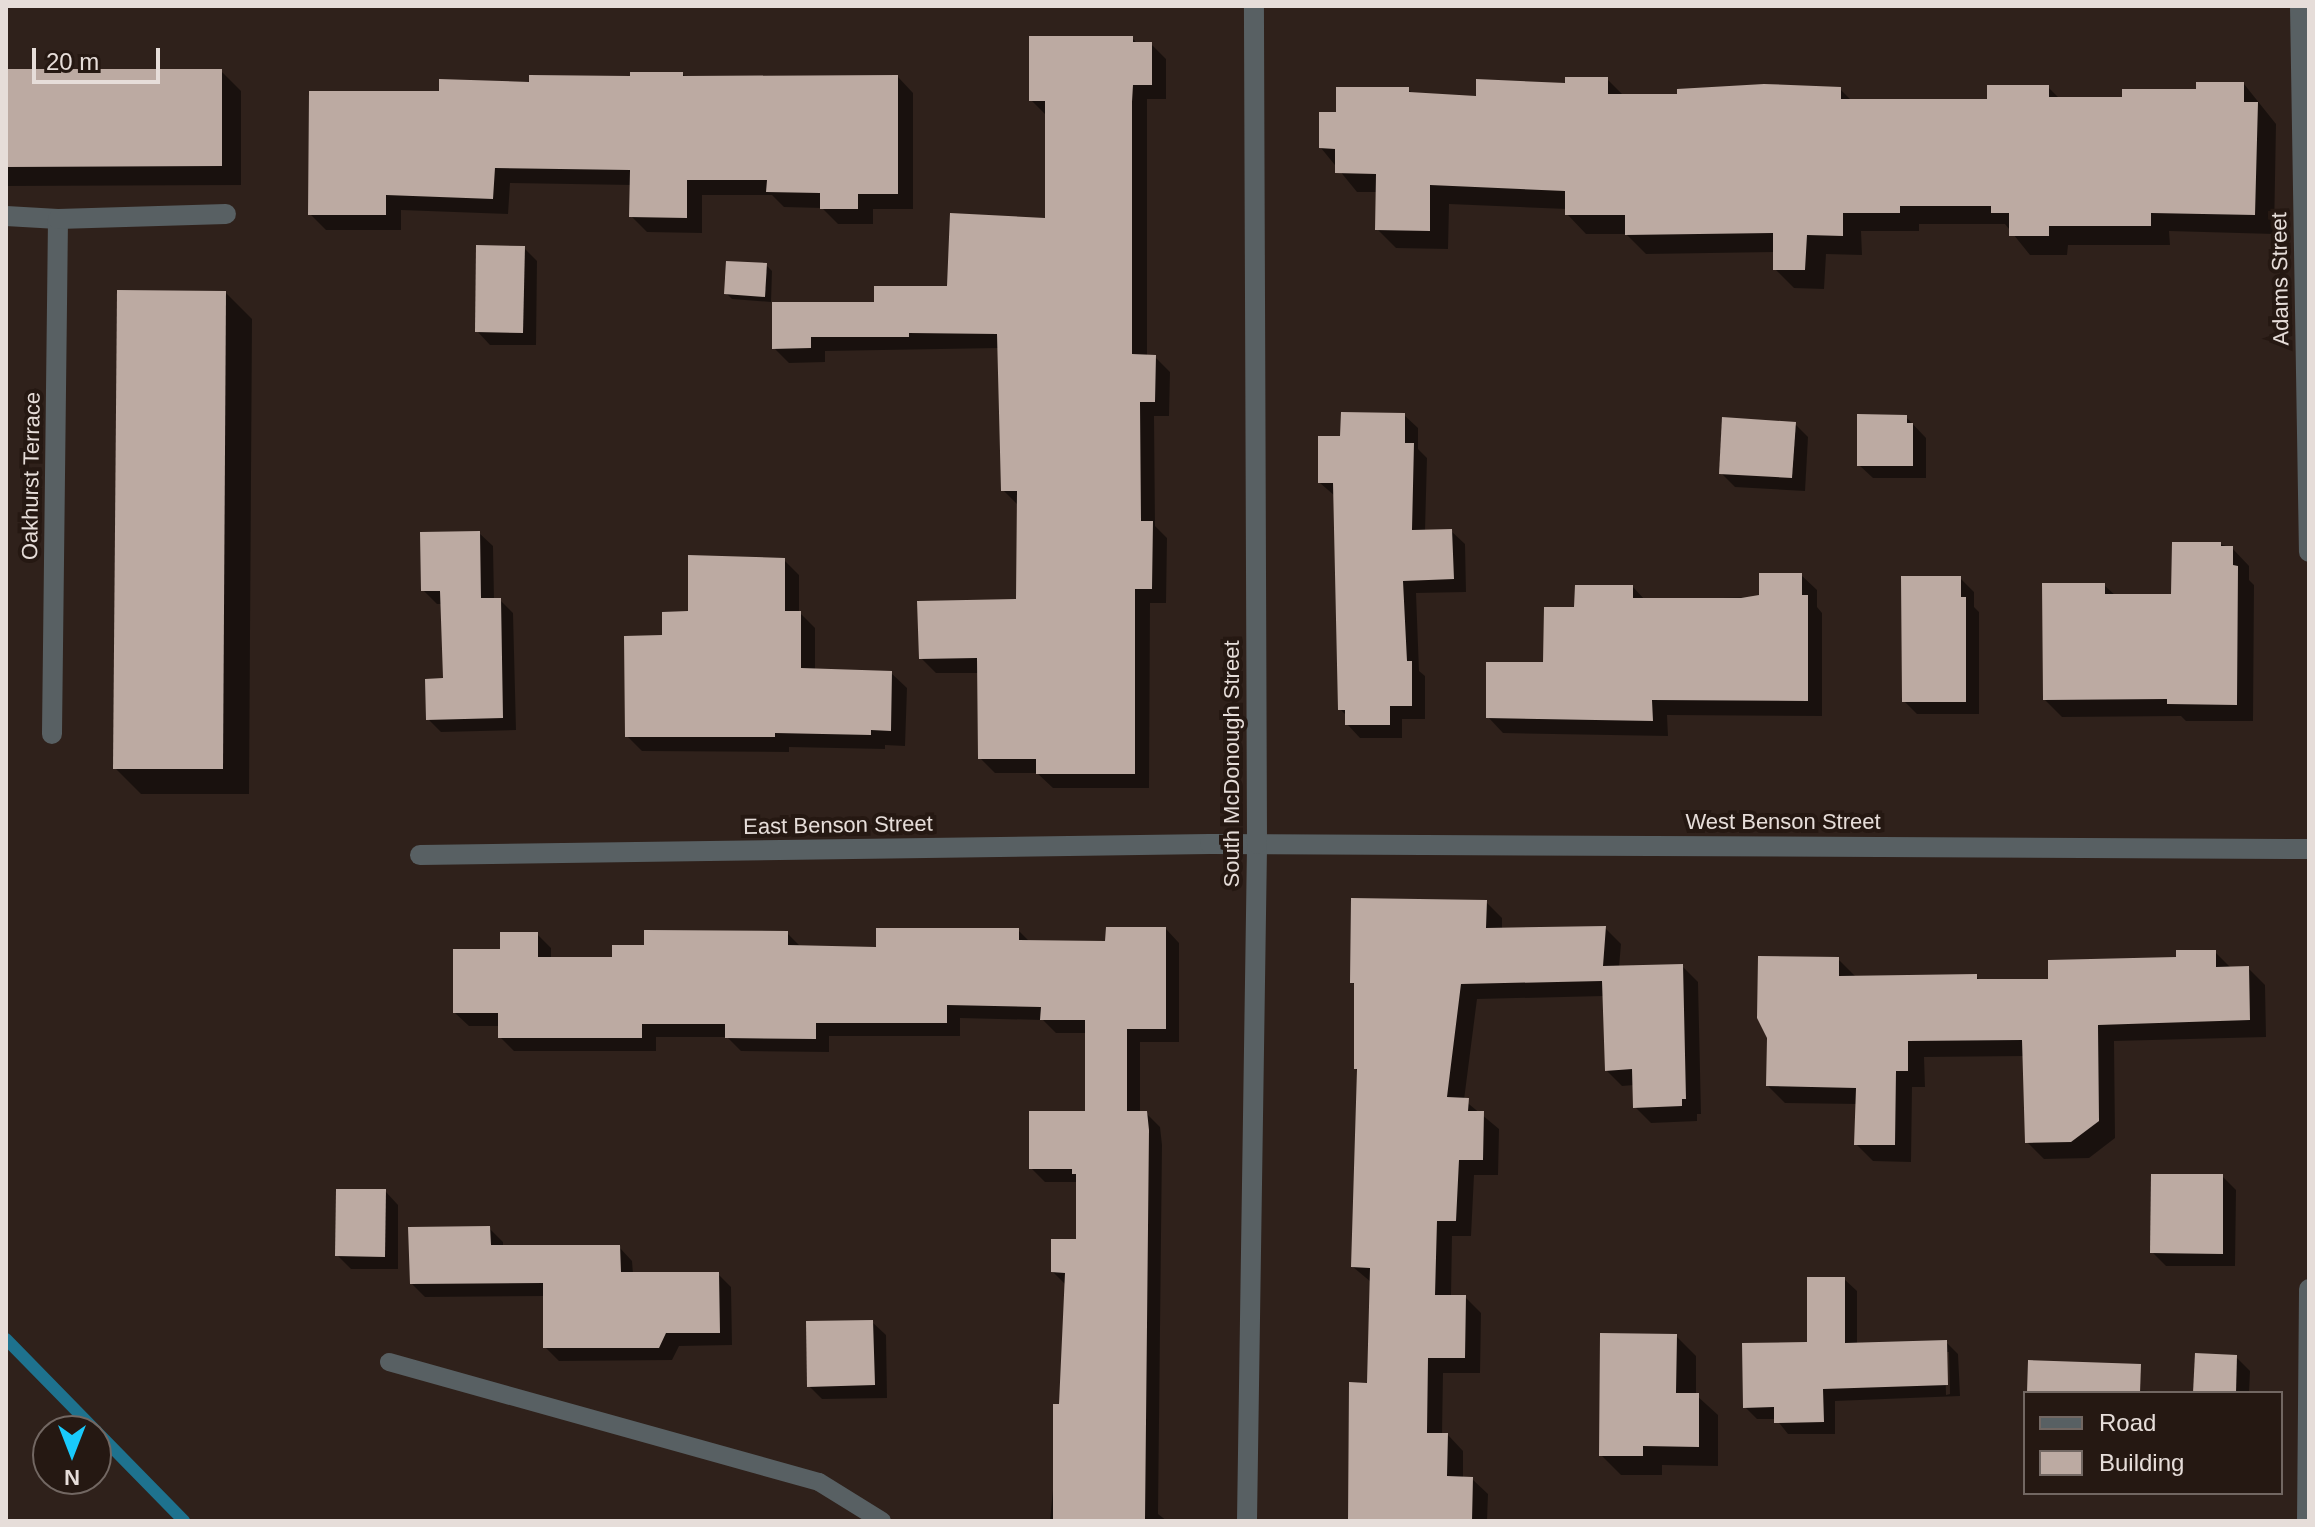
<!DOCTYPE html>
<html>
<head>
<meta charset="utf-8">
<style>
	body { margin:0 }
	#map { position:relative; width:2315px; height:1527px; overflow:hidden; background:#2f211b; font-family:Arial,sans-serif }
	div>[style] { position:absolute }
	.shadow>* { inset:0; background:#0007 }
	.stream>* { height:12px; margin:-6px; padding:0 6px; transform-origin:6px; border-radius:6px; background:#1e728e }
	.building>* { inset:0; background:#bcaaa2 }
	.service>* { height:18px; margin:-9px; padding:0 9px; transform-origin:9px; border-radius:9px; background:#586063 }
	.minor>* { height:20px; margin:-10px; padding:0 10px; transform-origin:10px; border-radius:10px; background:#586063 }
	.tertiary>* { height:20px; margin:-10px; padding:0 10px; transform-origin:10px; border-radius:10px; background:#586063 }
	span { translate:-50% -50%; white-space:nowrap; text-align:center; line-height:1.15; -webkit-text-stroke:8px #251812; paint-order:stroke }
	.street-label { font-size:22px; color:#e6ddd9 }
	.frame { position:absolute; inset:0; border:8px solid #e6ddd9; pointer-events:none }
	.legend { position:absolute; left:2023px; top:1391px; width:260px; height:104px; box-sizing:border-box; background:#251812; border:2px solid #726762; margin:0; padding:10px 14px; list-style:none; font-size:24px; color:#e6ddd9 }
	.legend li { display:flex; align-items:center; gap:16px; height:40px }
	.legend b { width:40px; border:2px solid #726762 }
	.north { position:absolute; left:32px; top:1415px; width:80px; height:80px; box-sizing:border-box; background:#251812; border:2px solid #726762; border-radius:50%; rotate:180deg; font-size:22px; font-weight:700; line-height:32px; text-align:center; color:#e6ddd9 }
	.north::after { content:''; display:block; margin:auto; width:28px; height:36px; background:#19cafc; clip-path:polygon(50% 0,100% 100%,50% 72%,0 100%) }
	.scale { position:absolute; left:32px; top:48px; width:128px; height:36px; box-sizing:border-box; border:4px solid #e6ddd9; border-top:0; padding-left:10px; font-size:24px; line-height:28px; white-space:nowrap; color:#e6ddd9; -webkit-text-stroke:6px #251812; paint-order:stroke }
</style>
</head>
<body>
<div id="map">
	<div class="shadow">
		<div style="clip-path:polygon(1132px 38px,1138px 44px,1151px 44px,1166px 59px,1166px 99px,1147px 99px,1147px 357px,1155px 357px,1170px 372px,1169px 416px,1154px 416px,1155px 526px,1167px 538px,1166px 603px,1150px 603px,1149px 788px,1053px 788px,1037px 773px,995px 773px,980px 758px,979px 673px,936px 673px,921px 658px,1018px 601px,1019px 506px,1003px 490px,999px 348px,825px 351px,825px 362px,789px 363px,774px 348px,876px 304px,949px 288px,1047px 220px,1046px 115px,1031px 100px)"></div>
		<div style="clip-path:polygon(6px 71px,221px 71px,241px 91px,241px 185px,6px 186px)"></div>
		<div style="clip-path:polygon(683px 74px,686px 78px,898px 77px,913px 93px,913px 209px,873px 209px,873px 224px,838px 224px,822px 208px,784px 207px,772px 195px,702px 195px,702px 233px,647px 232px,631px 216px,632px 185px,510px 183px,508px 214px,401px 210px,401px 230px,326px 230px,310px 214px,441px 93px)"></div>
		<div style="clip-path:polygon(1607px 79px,1624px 96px,1840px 89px,1852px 101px,1989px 101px,2048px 87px,2060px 99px,2124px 99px,2244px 84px,2276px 124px,2274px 234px,2169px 231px,2170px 245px,2068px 245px,2067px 255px,2030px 255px,2005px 224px,1919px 224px,1919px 231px,1861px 231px,1862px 255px,1826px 254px,1824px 289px,1794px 288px,1775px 269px,1775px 252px,1646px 254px,1626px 234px,1586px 234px,1567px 214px,1567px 209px,1449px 204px,1448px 249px,1396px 248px,1377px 229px,1378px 192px,1357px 192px,1321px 148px,1338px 114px,1408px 89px,1413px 94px,1478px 98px)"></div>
		<div style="clip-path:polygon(524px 248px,537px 261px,536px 345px,490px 345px,477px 331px)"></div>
		<div style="clip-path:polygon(766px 265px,772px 271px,771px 302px,732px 299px,726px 293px)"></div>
		<div style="clip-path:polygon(226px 293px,252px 319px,249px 794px,141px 794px,115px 768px)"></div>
		<div style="clip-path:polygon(1404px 415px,1418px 428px,1418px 449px,1427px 458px,1425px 531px,1451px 531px,1465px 544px,1466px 592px,1416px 593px,1419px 671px,1425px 676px,1425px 719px,1402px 719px,1402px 738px,1360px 738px,1347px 724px,1347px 716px,1340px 709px,1335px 496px,1320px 483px,1342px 438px)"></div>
		<div style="clip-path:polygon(1906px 417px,1926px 438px,1926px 478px,1873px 478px,1859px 465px)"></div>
		<div style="clip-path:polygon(1795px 424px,1808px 437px,1805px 491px,1735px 487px,1721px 473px)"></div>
		<div style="clip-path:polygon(479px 533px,493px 546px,494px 600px,500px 600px,513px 613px,516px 730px,441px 732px,428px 719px,445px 680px,442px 604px,437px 604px,423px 590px)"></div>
		<div style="clip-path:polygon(2220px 544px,2232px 548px,2249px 566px,2249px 580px,2254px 585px,2253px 721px,2186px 721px,2181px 716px,2062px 717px,2045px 700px,2104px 585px,2116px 596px,2173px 596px)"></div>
		<div style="clip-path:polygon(784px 560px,799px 575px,799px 612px,815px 628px,815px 671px,891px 673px,907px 688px,905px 746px,885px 745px,885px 749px,789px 747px,789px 752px,642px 751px,627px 736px,664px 637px,690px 613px)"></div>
		<div style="clip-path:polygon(1801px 575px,1817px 590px,1817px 607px,1822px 613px,1822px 716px,1667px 715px,1668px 736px,1503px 733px,1488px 717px,1545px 664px,1576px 609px,1633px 587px,1645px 600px,1761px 597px)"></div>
		<div style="clip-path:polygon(1960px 578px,1974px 592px,1974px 607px,1979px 612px,1979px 714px,1917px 714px,1904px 701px)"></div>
		<div style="clip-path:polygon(1486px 902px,1502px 918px,1502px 930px,1605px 928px,1621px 944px,1619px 967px,1682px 966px,1698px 982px,1701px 1114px,1697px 1114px,1697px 1121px,1651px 1123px,1635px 1107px,1634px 1085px,1622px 1086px,1606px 1070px,1604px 996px,1477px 999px,1464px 1100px,1499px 1129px,1498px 1175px,1474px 1175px,1471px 1236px,1452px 1236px,1451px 1297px,1465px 1297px,1481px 1313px,1480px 1373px,1443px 1373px,1442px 1435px,1448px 1435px,1463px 1451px,1463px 1478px,1472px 1479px,1488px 1494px,1487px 1521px,1350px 1521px,1369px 1385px,1371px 1282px,1353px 1267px,1359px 1072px,1356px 1069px,1356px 986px,1352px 982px)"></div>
		<div style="clip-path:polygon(1166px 929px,1179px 943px,1179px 1042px,1140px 1042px,1140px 1113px,1146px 1113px,1160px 1127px,1162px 1145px,1158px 1514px,1167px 1521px,1050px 1521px,1061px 1406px,1066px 1285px,1053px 1272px,1078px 1241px,1078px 1182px,1045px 1182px,1031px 1168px,1087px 1113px,1087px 1033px,1056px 1033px,1043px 1020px,960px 1018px,960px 1036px,829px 1036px,829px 1052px,741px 1051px,727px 1037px,656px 1037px,656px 1051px,514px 1051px,500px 1037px,500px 1026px,469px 1026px,455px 1013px,502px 951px,537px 934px,551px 948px,551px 959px,614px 959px,646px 947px,787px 933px,801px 947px,878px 949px,1018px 930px,1030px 942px,1107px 943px)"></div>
		<div style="clip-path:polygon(2215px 952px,2232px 969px,2248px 968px,2265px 985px,2266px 1037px,2114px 1041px,2115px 1138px,2089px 1158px,2044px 1159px,2027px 1142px,2025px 1056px,1924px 1057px,1925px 1087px,1912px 1087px,1911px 1162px,1873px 1161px,1856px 1144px,1858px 1104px,1785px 1103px,1768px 1086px,1838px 959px,1856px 977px,1976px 976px,1981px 981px,2050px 981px)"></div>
		<div style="clip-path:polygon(2222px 1176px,2236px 1190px,2235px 1266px,2166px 1266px,2152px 1252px)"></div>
		<div style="clip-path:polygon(385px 1191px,398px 1205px,398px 1269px,351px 1269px,337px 1255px)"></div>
		<div style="clip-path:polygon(489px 1228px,503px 1242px,503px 1247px,619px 1247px,632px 1261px,633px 1274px,718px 1274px,731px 1287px,732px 1345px,679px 1346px,672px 1360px,559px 1361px,545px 1347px,545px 1296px,425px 1297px,412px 1284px)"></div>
		<div style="clip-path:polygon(evenodd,1844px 1279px,1857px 1291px,1857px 1345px,1946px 1342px,1958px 1354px,1960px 1396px,1835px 1401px,1835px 1434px,1788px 1434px,1776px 1419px,1757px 1419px,1745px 1407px,1809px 1344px,1844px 1279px,1945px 1352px,1949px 1352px,1950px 1394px,1946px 1395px,1945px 1352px)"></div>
		<div style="clip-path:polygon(872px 1322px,886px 1335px,887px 1398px,822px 1399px,809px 1386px)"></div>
		<div style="clip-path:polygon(1676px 1336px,1696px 1356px,1696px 1395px,1718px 1415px,1718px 1466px,1662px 1465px,1662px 1475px,1621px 1475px,1601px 1455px)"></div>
		<div style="clip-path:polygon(2236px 1357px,2250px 1371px,2249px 1393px,2195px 1393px)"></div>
		<div style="clip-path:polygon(2110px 1389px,2195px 1393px,2029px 1393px)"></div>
	</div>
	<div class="stream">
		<div style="left:6px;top:1339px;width:129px;rotate:45.6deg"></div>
		<div style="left:96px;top:1431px;width:126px;rotate:45.6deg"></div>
	</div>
	<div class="building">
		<div style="clip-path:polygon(1029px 36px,1133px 36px,1133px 42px,1152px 42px,1152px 85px,1133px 85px,1132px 102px,1132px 354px,1156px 355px,1155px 402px,1140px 402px,1141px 521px,1153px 521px,1152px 589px,1135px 589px,1135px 774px,1036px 774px,1036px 759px,978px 759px,977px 658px,919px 659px,917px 601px,1016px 599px,1017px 491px,1001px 491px,997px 334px,909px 333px,909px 337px,811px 337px,811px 348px,772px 349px,772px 302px,874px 302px,874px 286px,947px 286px,950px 213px,1045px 218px,1045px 101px,1029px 101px)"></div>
		<div style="clip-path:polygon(6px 69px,222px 69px,222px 166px,6px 167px)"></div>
		<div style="clip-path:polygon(630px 72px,683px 72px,683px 76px,898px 75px,898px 194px,858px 194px,858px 209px,820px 209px,820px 193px,766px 192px,767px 180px,687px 180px,687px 218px,629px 217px,630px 170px,495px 168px,493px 199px,386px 195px,386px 215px,308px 215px,309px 91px,439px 91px,439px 79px,529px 82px,529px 75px,630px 76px)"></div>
		<div style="clip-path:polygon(1565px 77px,1608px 77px,1608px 94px,1677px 94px,1677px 89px,1764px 84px,1841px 87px,1841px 99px,1987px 99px,1987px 85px,2049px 85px,2049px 97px,2122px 97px,2122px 89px,2196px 89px,2196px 82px,2244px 82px,2244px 102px,2258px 102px,2255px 215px,2151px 213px,2151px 226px,2049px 226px,2049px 236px,2009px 236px,2009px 213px,1991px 213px,1991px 206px,1900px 206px,1900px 213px,1843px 213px,1843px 236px,1807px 235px,1805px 270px,1773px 270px,1773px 233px,1625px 235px,1625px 215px,1565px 215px,1565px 191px,1430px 185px,1430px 231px,1375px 230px,1376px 174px,1335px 173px,1335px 149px,1319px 148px,1319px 112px,1336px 112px,1336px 87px,1409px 87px,1409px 92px,1476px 96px,1476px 79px,1565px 83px)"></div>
		<div style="clip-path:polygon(476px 245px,525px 246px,523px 333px,475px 332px)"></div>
		<div style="clip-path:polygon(726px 261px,767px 263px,765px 297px,724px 294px)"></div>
		<div style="clip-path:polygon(117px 290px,226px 291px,223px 769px,113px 769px)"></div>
		<div style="clip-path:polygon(1341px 412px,1405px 413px,1405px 443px,1414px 443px,1412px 530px,1452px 529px,1454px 579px,1403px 581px,1407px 661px,1412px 661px,1412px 706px,1390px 706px,1390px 725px,1345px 725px,1345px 710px,1338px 710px,1333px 483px,1318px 483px,1318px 436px,1340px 436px)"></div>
		<div style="clip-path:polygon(1857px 414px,1907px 415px,1907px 423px,1913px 423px,1913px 466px,1857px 466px)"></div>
		<div style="clip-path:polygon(1722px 417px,1796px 422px,1792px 478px,1719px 474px)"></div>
		<div style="clip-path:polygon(480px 531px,481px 598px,501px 598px,503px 718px,426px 720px,425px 679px,443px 678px,440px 591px,421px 591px,420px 532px)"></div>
		<div style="clip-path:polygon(2172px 542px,2221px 542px,2221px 546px,2233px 546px,2233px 565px,2238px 566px,2237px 705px,2167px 704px,2167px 699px,2043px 700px,2042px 583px,2105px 583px,2105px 594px,2171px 594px)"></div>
		<div style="clip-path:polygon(688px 555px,785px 558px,785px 611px,801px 611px,801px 668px,892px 671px,891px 731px,871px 730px,871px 735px,775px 733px,775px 737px,625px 737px,624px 636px,662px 635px,662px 612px,688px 611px)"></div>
		<div style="clip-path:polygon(1759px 573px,1802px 573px,1802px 595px,1808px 595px,1808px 701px,1652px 700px,1653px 721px,1486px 718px,1486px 662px,1543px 662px,1544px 607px,1574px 607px,1575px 585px,1633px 585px,1633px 598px,1741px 598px,1759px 595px)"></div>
		<div style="clip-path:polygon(1901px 576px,1961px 576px,1961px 597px,1966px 597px,1966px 702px,1902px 702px)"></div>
		<div style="clip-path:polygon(1351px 898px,1487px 900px,1486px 928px,1606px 926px,1603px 966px,1683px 964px,1686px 1099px,1682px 1099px,1682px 1106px,1633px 1108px,1632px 1069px,1605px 1071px,1602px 981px,1461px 984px,1447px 1097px,1469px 1098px,1468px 1111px,1484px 1111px,1483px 1160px,1459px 1160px,1456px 1221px,1437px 1221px,1435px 1295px,1466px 1295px,1465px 1358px,1428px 1358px,1427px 1433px,1448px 1433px,1447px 1476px,1473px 1477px,1472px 1521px,1348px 1521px,1349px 1382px,1367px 1383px,1370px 1268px,1351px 1267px,1357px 1069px,1354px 1069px,1354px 983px,1350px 983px)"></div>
		<div style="clip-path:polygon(1106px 927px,1166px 927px,1166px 1029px,1127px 1029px,1127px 1111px,1147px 1111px,1149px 1130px,1145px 1521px,1053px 1521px,1053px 1404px,1059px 1404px,1065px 1273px,1051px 1272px,1051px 1239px,1076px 1239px,1076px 1174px,1072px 1174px,1072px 1169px,1029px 1169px,1029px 1111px,1085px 1111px,1085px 1020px,1040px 1020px,1041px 1007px,947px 1005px,947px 1023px,816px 1023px,816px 1039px,725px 1038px,725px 1024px,642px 1024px,642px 1038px,498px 1038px,498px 1013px,453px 1013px,453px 949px,500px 949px,500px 932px,538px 932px,538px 957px,612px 957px,612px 945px,644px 945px,644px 930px,788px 931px,788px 945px,876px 947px,876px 928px,1019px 928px,1019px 940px,1105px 941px)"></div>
		<div style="clip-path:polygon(2176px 950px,2216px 950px,2216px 967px,2249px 966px,2250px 1020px,2098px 1025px,2099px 1121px,2071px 1142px,2025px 1143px,2022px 1040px,1908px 1041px,1908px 1071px,1896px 1071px,1895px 1145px,1854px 1145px,1856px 1088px,1766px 1086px,1767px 1038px,1757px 1018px,1758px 956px,1839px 957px,1839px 976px,1977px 974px,1977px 979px,2048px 979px,2048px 960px,2176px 957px)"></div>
		<div style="clip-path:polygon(2151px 1174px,2223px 1174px,2223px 1254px,2150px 1253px)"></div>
		<div style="clip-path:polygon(336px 1189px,386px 1189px,385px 1257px,335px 1256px)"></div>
		<div style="clip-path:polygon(490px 1226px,491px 1245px,620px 1245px,621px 1272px,719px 1272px,720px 1333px,666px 1333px,659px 1348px,543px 1348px,543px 1283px,410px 1284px,408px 1227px)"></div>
		<div style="clip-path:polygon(1807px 1277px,1845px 1277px,1845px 1343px,1947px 1340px,1948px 1385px,1823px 1389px,1824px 1422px,1774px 1423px,1774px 1407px,1743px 1408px,1742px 1343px,1807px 1342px)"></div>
		<div style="clip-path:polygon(873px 1320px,875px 1385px,807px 1387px,806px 1321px)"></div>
		<div style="clip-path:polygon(1600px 1333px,1677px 1334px,1676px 1393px,1699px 1393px,1699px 1447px,1643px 1446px,1643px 1456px,1599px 1456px)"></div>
		<div style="clip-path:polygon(2195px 1353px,2237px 1355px,2236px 1393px,2193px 1393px)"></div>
		<div style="clip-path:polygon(2028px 1360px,2141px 1364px,2140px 1393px,2027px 1393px)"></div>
	</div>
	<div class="service">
		<div style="left:389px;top:1362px;width:446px;rotate:15.6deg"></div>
		<div style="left:819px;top:1482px;width:74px;rotate:31.8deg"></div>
	</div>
	<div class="minor">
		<div style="left:2300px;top:6px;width:546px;rotate:89.06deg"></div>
		<div style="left:6px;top:216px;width:52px;rotate:3.3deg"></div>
		<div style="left:58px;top:219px;width:515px;rotate:90.67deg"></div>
		<div style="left:58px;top:219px;width:168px;rotate:-1.7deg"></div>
		<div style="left:420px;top:855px;width:790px;rotate:-0.8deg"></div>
		<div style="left:1210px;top:844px;width:1099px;rotate:0.26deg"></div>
		<div style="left:2307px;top:1521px;width:232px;rotate:-89.5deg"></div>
	</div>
	<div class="tertiary">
		<div style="left:1247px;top:1521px;width:677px;rotate:-89.15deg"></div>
		<div style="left:1257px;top:844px;width:838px;rotate:-90.21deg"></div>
	</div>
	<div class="street-label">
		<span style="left:2280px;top:279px;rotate:-91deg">Adams Street</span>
		<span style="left:31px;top:476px;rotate:-89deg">Oakhurst Terrace</span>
		<span style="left:1232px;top:764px;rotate:-90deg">South McDonough Street</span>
		<span style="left:1783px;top:822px">West Benson Street</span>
		<span style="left:838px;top:825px;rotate:-1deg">East Benson Street</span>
	</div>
	<div class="frame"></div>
	<ul class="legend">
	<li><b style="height:10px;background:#586063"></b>Road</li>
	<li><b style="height:22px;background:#bcaaa2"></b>Building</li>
	</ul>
	<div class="north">N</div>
	<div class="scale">20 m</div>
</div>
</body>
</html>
